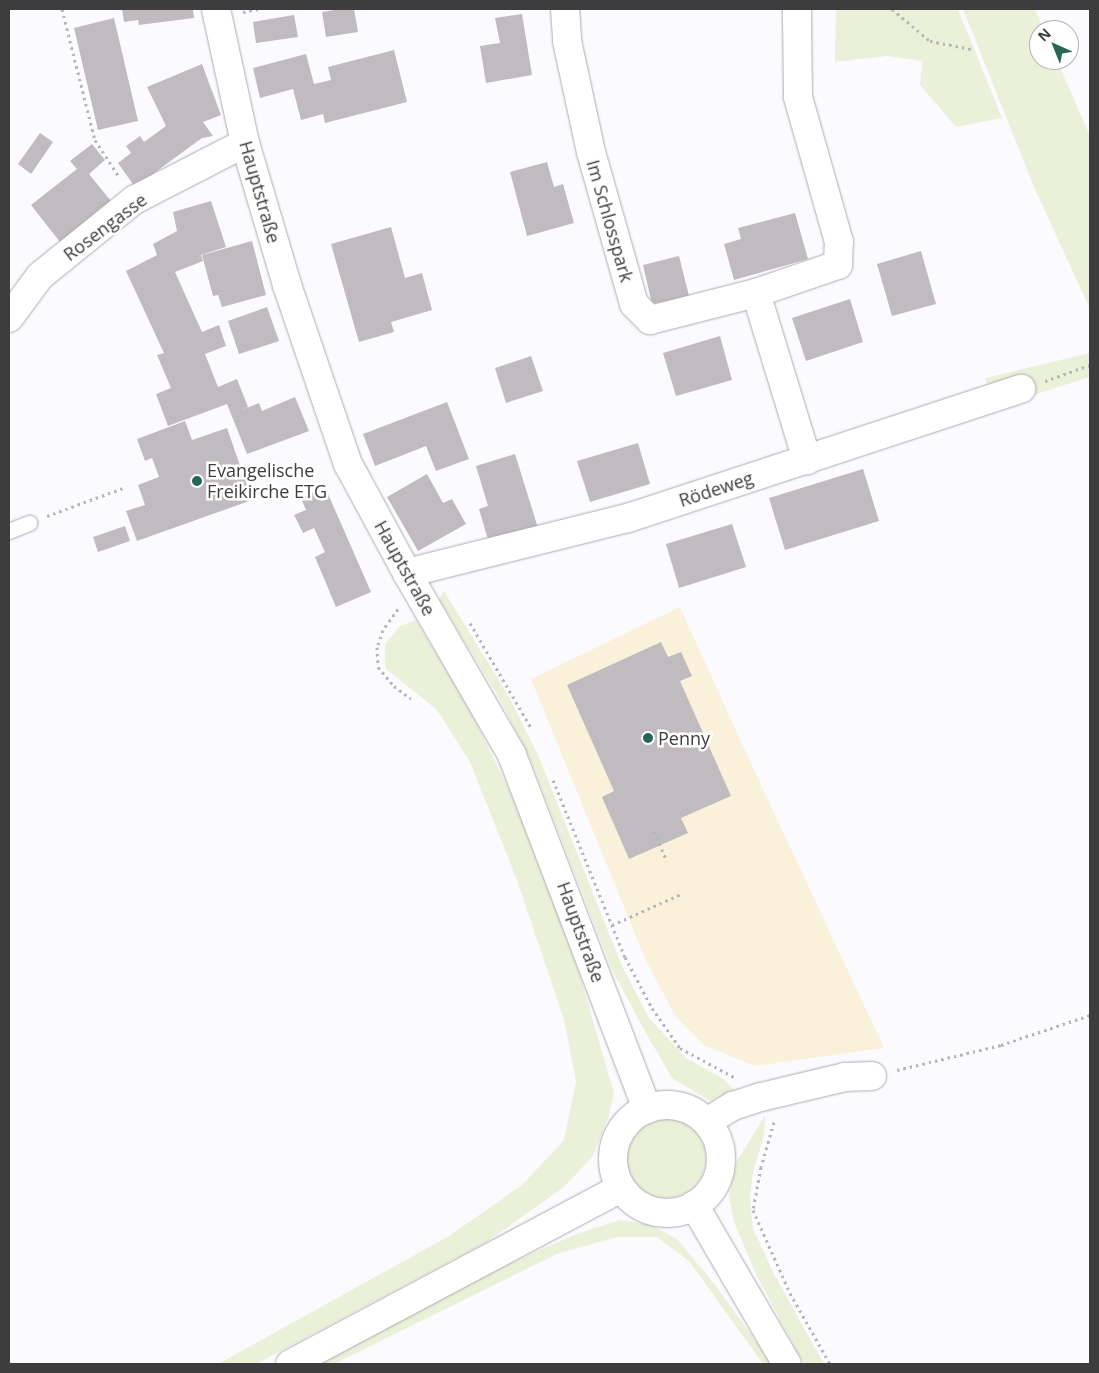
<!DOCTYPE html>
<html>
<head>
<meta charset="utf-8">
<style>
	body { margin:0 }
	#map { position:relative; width:1099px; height:1373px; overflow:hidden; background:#fbfbff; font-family:"Open Sans",sans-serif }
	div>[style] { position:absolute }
	.commercial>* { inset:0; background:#faf1db }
	.green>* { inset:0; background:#ebf0d9 }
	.round { border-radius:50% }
	.building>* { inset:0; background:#bfbbbe }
	.path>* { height:3px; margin-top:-1.5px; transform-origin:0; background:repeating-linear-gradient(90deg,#b6b6b9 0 2.5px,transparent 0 6.5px) }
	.roads { filter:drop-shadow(0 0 1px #abacaf) drop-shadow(0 0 1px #abacaf) }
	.lane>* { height:15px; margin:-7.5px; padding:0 7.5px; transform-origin:7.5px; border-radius:7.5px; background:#fff }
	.street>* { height:28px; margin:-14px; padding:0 14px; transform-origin:14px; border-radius:14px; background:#fff }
	.secondary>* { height:28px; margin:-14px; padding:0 14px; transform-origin:14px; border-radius:14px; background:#fff }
	.secondary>.ring { margin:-14px; padding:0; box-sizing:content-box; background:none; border:28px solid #fff; border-radius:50% }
	.dots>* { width:14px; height:14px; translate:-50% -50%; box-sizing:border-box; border:2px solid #fff; border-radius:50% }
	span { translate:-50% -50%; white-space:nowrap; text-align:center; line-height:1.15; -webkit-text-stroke:5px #fff; paint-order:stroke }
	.street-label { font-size:18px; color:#3d3d3e }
	.poi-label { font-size:18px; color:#3d3d3e }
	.left { translate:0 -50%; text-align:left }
	.frame { position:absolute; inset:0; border:10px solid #3d3d3e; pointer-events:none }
	.north { position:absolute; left:1029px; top:20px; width:50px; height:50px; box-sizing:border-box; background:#fff; border:1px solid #b1b1b2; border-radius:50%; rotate:316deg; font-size:14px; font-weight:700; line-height:20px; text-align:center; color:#3d3d3e }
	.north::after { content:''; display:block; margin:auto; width:18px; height:22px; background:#266654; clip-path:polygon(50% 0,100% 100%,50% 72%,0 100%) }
</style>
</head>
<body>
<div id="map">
	<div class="commercial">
		<div style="clip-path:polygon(680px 607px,743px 746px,884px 1048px,755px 1066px,704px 1045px,676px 1017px,646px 961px,531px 679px)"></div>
	</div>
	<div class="green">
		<div style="clip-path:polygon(836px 9px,958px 9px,1002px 118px,956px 127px,920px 85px,922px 61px,887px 56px,835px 62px)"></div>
		<div style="clip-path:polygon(963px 9px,1035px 9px,1044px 30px,1039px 30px,1039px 60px,1057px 60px,1090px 136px,1090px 309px,1034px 187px)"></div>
		<div style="clip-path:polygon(1090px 353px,1090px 377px,995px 407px,985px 378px)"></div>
		<div style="clip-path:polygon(444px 591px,508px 695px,538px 755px,622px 966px,649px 1018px,687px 1059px,724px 1079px,734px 1090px,710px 1101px,672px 1078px,646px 1033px,612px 970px,529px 756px,498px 696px,439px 599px)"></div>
		<div style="clip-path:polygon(416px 620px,471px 712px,517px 806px,562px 914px,614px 1093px,609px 1115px,593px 1156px,564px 1187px,485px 1243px,256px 1364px,218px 1364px,449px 1236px,522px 1185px,564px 1140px,576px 1082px,564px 1020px,518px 883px,470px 762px,437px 710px,385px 668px,385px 644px,400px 626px)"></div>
		<div style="clip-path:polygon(765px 1115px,764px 1136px,753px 1172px,750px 1197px,753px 1229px,774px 1274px,824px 1364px,805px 1364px,798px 1354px,755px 1272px,734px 1222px,729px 1196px,737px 1161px)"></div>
		<div class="round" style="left:626px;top:1118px;width:80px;height:80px"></div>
		<div style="clip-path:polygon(620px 1220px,651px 1225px,677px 1239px,716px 1286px,772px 1364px,763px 1364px,689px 1261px,657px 1237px,618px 1237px,559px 1253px,334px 1364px,311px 1364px,464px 1284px,576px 1234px)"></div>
	</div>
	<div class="building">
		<div style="clip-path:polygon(122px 9px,193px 9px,194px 18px,139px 25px,138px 20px,124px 22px)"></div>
		<div style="clip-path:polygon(340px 9px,354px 9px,358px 32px,326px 37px,322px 12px)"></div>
		<div style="clip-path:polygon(522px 14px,532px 75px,486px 83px,480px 46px,500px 43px,495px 18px)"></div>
		<div style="clip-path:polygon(294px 15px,298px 37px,256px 43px,253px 22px)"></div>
		<div style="clip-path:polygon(114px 18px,138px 121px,98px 130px,74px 28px)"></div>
		<div style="clip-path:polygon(394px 50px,407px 102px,325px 123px,323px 114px,301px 120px,293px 89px,260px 98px,253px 68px,306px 54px,314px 84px,331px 80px,328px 67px)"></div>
		<div style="clip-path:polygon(202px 64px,221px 115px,203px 122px,213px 136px,202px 138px,135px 187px,118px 163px,131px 153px,126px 146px,140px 136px,144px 142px,166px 126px,147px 87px)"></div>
		<div style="clip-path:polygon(40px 133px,53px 142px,31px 174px,18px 164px)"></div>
		<div style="clip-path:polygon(92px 144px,105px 160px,89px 174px,111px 201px,60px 242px,31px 205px,77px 169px,70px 161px)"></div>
		<div style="clip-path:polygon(547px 162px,554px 187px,563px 184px,574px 223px,527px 236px,510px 172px)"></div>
		<div style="clip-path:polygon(211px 201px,226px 247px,201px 255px,203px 261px,175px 272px,202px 332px,219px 325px,226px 346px,205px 354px,218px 387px,237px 379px,248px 407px,242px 410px,259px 403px,262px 411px,295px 397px,309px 431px,247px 454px,227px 404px,168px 426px,156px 394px,171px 388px,157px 355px,164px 353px,126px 271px,157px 255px,153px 244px,177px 231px,173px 212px)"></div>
		<div style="clip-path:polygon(795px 213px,808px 259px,734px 280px,724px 244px,741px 239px,738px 228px)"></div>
		<div style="clip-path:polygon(391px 227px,405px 278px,422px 273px,432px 310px,391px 322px,394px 332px,359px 342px,331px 244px)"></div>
		<div style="clip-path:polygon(252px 241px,266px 295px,222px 307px,218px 295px,213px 296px,202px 255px)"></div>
		<div style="clip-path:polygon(921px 251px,936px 304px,892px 316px,877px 264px)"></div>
		<div style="clip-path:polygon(679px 256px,689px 296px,652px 304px,643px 265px)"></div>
		<div style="clip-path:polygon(850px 299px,863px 342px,806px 361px,792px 318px)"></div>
		<div style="clip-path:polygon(267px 307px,279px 341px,239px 354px,228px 321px)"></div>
		<div style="clip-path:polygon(720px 336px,732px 380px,676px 396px,663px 353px)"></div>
		<div style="clip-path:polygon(531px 356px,543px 391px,506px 403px,495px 368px)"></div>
		<div style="clip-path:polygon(447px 402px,469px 459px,436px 471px,426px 446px,375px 466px,363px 434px)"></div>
		<div style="clip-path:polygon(185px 421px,192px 440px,227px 428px,252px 500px,137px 541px,126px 511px,145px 505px,138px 485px,159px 477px,152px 458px,145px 461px,137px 439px)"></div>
		<div style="clip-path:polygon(638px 443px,650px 484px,590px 502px,577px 461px)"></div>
		<div style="clip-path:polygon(515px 454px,538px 528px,489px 543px,479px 509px,488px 506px,476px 466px)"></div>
		<div style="clip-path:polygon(863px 469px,879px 521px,785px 550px,769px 498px)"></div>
		<div style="clip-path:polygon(427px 474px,443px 503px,452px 499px,466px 524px,418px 551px,387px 497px)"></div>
		<div style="clip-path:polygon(325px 487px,371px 592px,336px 607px,315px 557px,325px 552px,314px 528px,303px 533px,294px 515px,306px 510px,301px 498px)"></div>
		<div style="clip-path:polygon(732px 524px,746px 567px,679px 588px,666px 544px)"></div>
		<div style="clip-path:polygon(125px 526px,130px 541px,98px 552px,93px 537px)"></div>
		<div style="clip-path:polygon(661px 642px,668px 657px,681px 652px,692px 676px,680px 681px,731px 796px,681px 818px,688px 833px,629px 859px,602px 797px,614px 791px,567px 685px)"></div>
	</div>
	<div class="path">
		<div style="left:62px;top:9px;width:135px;rotate:75.9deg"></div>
		<div style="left:95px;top:140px;width:44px;rotate:57deg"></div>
		<div style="left:892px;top:9px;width:50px;rotate:40.1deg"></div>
		<div style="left:930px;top:41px;width:42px;rotate:11deg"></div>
		<div style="left:243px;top:12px;width:16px;rotate:-11deg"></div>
		<div style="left:1045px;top:381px;width:48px;rotate:-19.6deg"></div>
		<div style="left:47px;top:516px;width:84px;rotate:-20.2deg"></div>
		<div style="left:398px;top:609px;width:26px;rotate:126deg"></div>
		<div style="left:383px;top:630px;width:18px;rotate:109deg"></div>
		<div style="left:377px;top:647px;width:20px;rotate:87deg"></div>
		<div style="left:378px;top:667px;width:25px;rotate:50deg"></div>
		<div style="left:394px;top:686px;width:21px;rotate:37deg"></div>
		<div style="left:470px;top:623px;width:121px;rotate:59.8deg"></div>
		<div style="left:553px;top:780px;width:191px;rotate:67.9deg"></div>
		<div style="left:625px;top:957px;width:58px;rotate:62.1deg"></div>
		<div style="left:652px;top:1008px;width:49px;rotate:55deg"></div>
		<div style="left:680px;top:1048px;width:61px;rotate:28.2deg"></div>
		<div style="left:654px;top:831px;width:33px;rotate:67deg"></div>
		<div style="left:612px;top:925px;width:76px;rotate:-24.2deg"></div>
		<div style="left:897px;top:1070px;width:107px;rotate:-13.5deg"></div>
		<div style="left:1001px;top:1045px;width:94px;rotate:-18.6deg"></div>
		<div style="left:774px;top:1122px;width:47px;rotate:106.1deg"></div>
		<div style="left:761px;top:1167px;width:44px;rotate:100.5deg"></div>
		<div style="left:753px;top:1210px;width:91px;rotate:66deg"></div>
		<div style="left:790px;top:1293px;width:81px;rotate:60.6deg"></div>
	</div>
	<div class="roads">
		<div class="lane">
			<div style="left:9px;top:531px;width:22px;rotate:-22deg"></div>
		</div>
		<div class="street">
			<div style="left:565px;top:9px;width:32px;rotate:86deg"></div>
			<div style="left:567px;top:41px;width:114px;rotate:77.8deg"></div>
			<div style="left:591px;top:152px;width:158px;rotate:74.2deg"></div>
			<div style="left:634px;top:304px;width:23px;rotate:45deg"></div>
			<div style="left:650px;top:320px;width:109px;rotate:-14.3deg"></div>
			<div style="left:756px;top:293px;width:87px;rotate:-18.9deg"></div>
			<div style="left:838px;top:265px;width:23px;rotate:-88deg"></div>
			<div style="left:839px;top:242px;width:151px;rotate:-105.8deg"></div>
			<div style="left:798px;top:97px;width:88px;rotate:-90.7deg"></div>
			<div style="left:756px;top:293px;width:175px;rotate:73deg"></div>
			<div style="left:9px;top:318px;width:52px;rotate:-53.6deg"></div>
			<div style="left:40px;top:276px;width:121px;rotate:-39deg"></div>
			<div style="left:134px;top:200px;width:125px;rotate:-27.2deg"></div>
			<div style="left:407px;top:573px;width:228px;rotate:-14deg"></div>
			<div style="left:628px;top:518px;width:414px;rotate:-18.2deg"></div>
			<div style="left:707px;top:1122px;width:31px;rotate:-32deg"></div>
			<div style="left:733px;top:1106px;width:29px;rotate:-18deg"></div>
			<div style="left:761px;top:1097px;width:86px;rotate:-13.4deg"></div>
			<div style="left:845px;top:1077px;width:27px;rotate:-2deg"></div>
		</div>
		<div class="secondary">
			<div style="left:216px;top:9px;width:137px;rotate:77.8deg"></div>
			<div style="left:245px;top:143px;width:148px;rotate:73.5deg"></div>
			<div style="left:287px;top:285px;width:189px;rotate:71.2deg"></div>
			<div style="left:348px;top:464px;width:124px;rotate:61.6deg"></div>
			<div style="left:407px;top:573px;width:210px;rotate:60deg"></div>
			<div style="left:512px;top:755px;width:379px;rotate:69.1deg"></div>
			<div class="ring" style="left:613px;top:1105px;width:80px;height:80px"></div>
			<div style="left:694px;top:1205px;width:184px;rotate:59.7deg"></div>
			<div style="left:290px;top:1364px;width:375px;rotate:-28deg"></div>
		</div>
	</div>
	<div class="dots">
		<div style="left:197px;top:481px;background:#266654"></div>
		<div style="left:648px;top:738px;background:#266654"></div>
	</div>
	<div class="street-label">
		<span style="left:260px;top:192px;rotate:74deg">Hauptstraße</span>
		<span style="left:610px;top:221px;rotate:74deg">Im Schlosspark</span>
		<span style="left:105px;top:227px;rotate:-37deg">Rosengasse</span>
		<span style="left:716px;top:489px;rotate:-18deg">Rödeweg</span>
		<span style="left:405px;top:568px;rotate:61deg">Hauptstraße</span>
		<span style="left:581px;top:932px;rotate:70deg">Hauptstraße</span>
	</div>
	<div class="poi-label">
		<span class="left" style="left:207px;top:481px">Evangelische<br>Freikirche ETG</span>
		<span class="left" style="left:658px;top:738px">Penny</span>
	</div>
	<div class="frame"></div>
	<div class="north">N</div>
</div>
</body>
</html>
